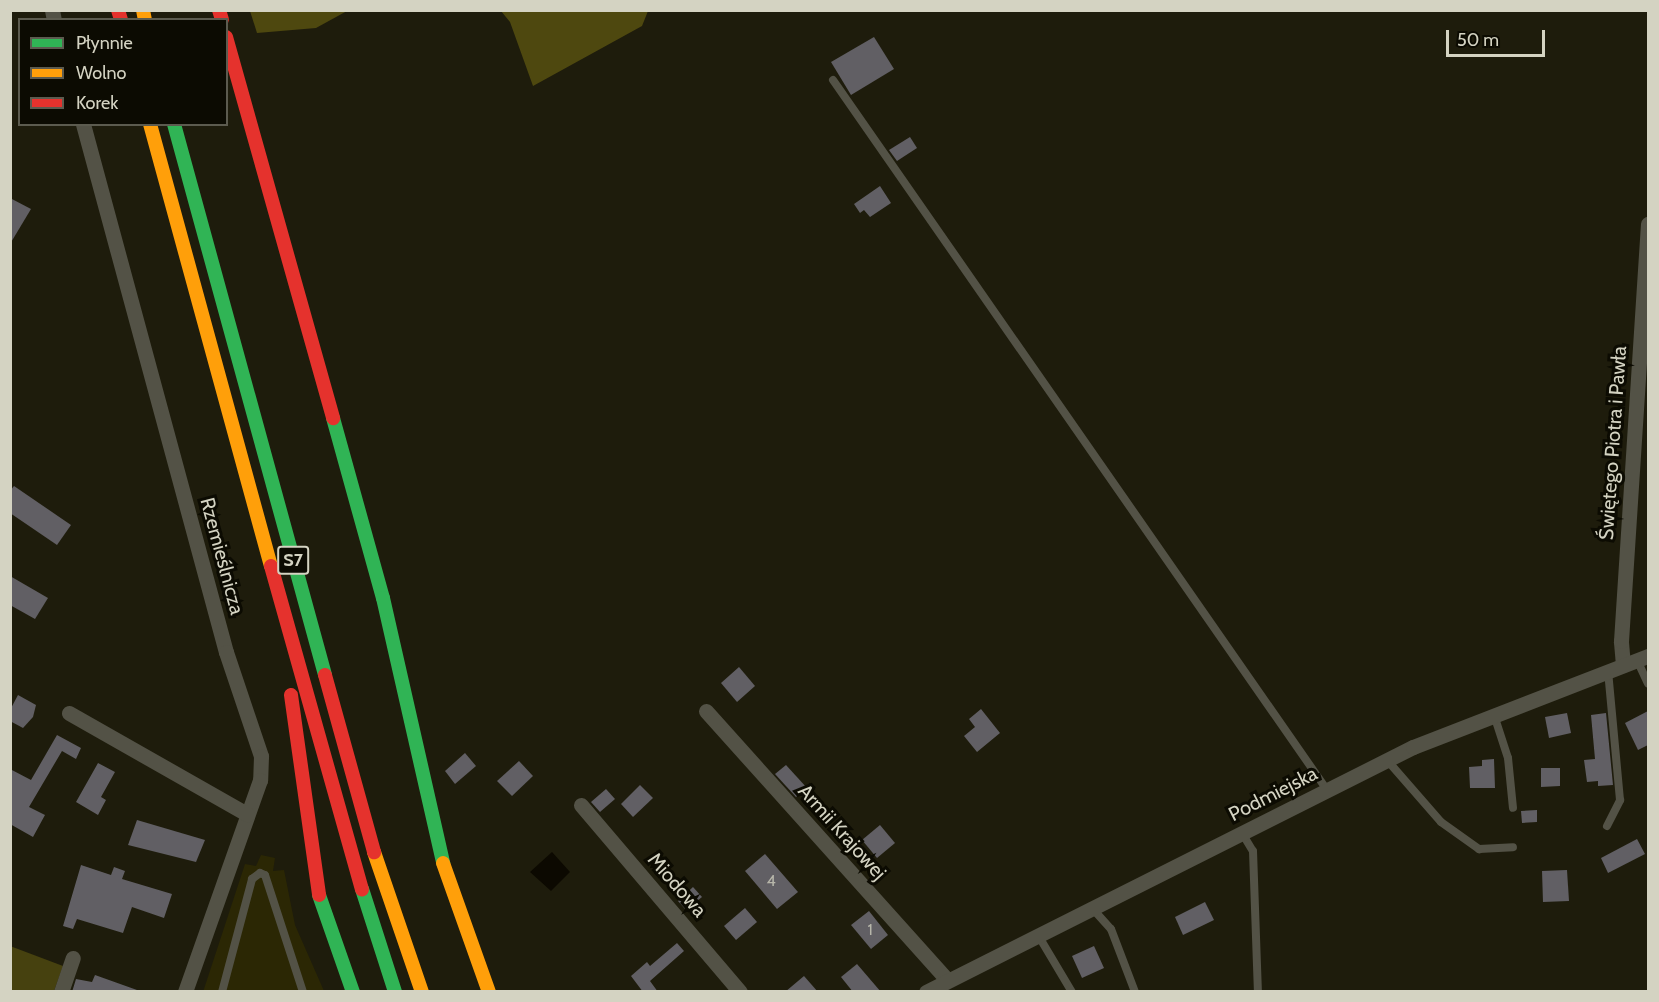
<!DOCTYPE html>
<html>
<head>
<meta charset="utf-8">
<style>
	body { margin:0 }
	#map { position:relative; width:1659px; height:1002px; overflow:hidden; background:#1e1c0c; font-family:Cabin,sans-serif }
	div>[style] { position:absolute }
	.built>* { inset:0; background:#2b2704 }
	.green>* { inset:0; background:#46410f }
	.forest>* { inset:0; background:#4e480f }
	.water>* { inset:0; background:#0c0901 }
	.building>* { inset:0; background:#615f64 }
	.lane>* { height:8px; margin:-4px; padding:0 4px; transform-origin:4px; border-radius:4px; background:#535246 }
	.street>* { height:15px; margin:-7.5px; padding:0 7.5px; transform-origin:7.5px; border-radius:7.5px; background:#535246 }
	.fast>* { height:14px; margin:-7px; padding:0 7px; transform-origin:7px; border-radius:7px; background:#30b455 }
	.slow>* { height:14px; margin:-7px; padding:0 7px; transform-origin:7px; border-radius:7px; background:#ff9f0a }
	.jam>* { height:14px; margin:-7px; padding:0 7px; transform-origin:7px; border-radius:7px; background:#e5322d }
	span { translate:-50% -50%; white-space:nowrap; text-align:center; line-height:1.15; -webkit-text-stroke:6px #0c0b02; paint-order:stroke }
	.number-label { font-size:16px; color:#b7b6aa }
	.number-label span { -webkit-text-stroke-width:0 }
	.shield-label span { padding:2px 4px; background:#0c0b02; border:2px solid; border-radius:4px; -webkit-text-stroke-width:0 }
	.shield-label { font-size:18px; color:#d4d3c2; font-weight:700 }
	.street-label { font-size:20px; color:#d4d3c2 }
	.frame { position:absolute; inset:0; border:12px solid #d4d3c2; pointer-events:none }
	.legend { position:absolute; left:18px; top:18px; width:210px; height:108px; box-sizing:border-box; background:#0c0b02; border:2px solid #5c5b4f; margin:0; padding:8px 10px; list-style:none; font-size:18px; color:#d4d3c2 }
	.legend li { display:flex; align-items:center; gap:12px; height:30px }
	.legend b { width:30px; border:2px solid #5c5b4f }
	.scale { position:absolute; left:1446px; top:30px; width:99px; height:27px; box-sizing:border-box; border:3px solid #d4d3c2; border-top:0; padding-left:8px; font-size:18px; line-height:21px; white-space:nowrap; color:#d4d3c2; -webkit-text-stroke:4px #0c0b02; paint-order:stroke }
</style>
</head>
<body>
<div id="map">
	<div class="built">
		<div style="clip-path:polygon(261px 855px,275px 858px,273px 871px,284px 870px,295px 925px,324px 991px,203px 992px,245px 864px,256px 866px)"></div>
	</div>
	<div class="green">
		<div style="clip-path:polygon(10px 946px,63px 966px,54px 991px,11px 991px)"></div>
	</div>
	<div class="forest">
		<div style="clip-path:polygon(250px 11px,250px 10px,347px 11px,316px 28px,257px 33px)"></div>
		<div style="clip-path:polygon(501px 11px,648px 11px,642px 26px,533px 86px,510px 22px)"></div>
	</div>
	<div class="water">
		<div style="clip-path:polygon(552px 852px,570px 872px,551px 891px,530px 872px)"></div>
	</div>
	<div class="building">
		<div style="clip-path:polygon(874px 37px,894px 69px,851px 95px,831px 62px)"></div>
		<div style="clip-path:polygon(910px 137px,917px 148px,897px 161px,889px 150px)"></div>
		<div style="clip-path:polygon(880px 186px,891px 203px,870px 217px,864px 210px,860px 213px,854px 204px)"></div>
		<div style="clip-path:polygon(10px 198px,31px 209px,10px 244px)"></div>
		<div style="clip-path:polygon(14px 486px,71px 525px,57px 545px,10px 513px,10px 491px)"></div>
		<div style="clip-path:polygon(10px 576px,48px 598px,35px 619px,10px 605px)"></div>
		<div style="clip-path:polygon(739px 667px,755px 686px,737px 702px,721px 683px)"></div>
		<div style="clip-path:polygon(18px 695px,36px 705px,33px 717px,23px 728px,10px 721px,10px 710px)"></div>
		<div style="clip-path:polygon(981px 709px,1000px 733px,977px 752px,964px 736px,975px 727px,969px 719px)"></div>
		<div style="clip-path:polygon(1648px 711px,1648px 745px,1638px 750px,1625px 723px)"></div>
		<div style="clip-path:polygon(1567px 713px,1571px 733px,1549px 738px,1545px 717px)"></div>
		<div style="clip-path:polygon(1606px 713px,1613px 785px,1598px 786px,1598px 781px,1587px 782px,1584px 760px,1595px 759px,1591px 715px)"></div>
		<div style="clip-path:polygon(57px 735px,81px 748px,76px 759px,62px 751px,29px 807px,45px 815px,33px 837px,10px 824px,10px 769px,31px 780px)"></div>
		<div style="clip-path:polygon(465px 753px,476px 766px,455px 784px,445px 771px)"></div>
		<div style="clip-path:polygon(1494px 759px,1495px 788px,1470px 788px,1469px 767px,1482px 766px,1482px 760px)"></div>
		<div style="clip-path:polygon(519px 761px,533px 776px,512px 796px,497px 781px)"></div>
		<div style="clip-path:polygon(98px 763px,115px 772px,101px 797px,106px 800px,98px 815px,76px 802px)"></div>
		<div style="clip-path:polygon(786px 765px,807px 788px,796px 797px,775px 774px)"></div>
		<div style="clip-path:polygon(1541px 768px,1560px 768px,1560px 786px,1541px 787px)"></div>
		<div style="clip-path:polygon(640px 785px,653px 798px,633px 817px,621px 804px)"></div>
		<div style="clip-path:polygon(606px 789px,615px 799px,600px 812px,591px 802px)"></div>
		<div style="clip-path:polygon(1537px 810px,1537px 822px,1522px 823px,1521px 811px)"></div>
		<div style="clip-path:polygon(137px 820px,205px 840px,196px 862px,128px 845px)"></div>
		<div style="clip-path:polygon(880px 825px,895px 843px,877px 858px,862px 840px)"></div>
		<div style="clip-path:polygon(1637px 839px,1645px 854px,1608px 873px,1601px 858px)"></div>
		<div style="clip-path:polygon(765px 854px,798px 892px,777px 909px,745px 871px)"></div>
		<div style="clip-path:polygon(81px 865px,111px 875px,114px 867px,125px 871px,122px 879px,172px 894px,164px 918px,132px 907px,123px 933px,77px 919px,73px 929px,63px 926px)"></div>
		<div style="clip-path:polygon(1567px 870px,1569px 901px,1543px 902px,1542px 871px)"></div>
		<div style="clip-path:polygon(693px 887px,702px 897px,686px 910px,678px 901px)"></div>
		<div style="clip-path:polygon(1205px 902px,1214px 920px,1183px 935px,1175px 917px)"></div>
		<div style="clip-path:polygon(745px 908px,757px 922px,736px 940px,724px 926px)"></div>
		<div style="clip-path:polygon(869px 911px,888px 935px,871px 949px,851px 925px)"></div>
		<div style="clip-path:polygon(677px 943px,684px 951px,650px 981px,658px 992px,643px 992px,631px 976px,647px 962px,650px 966px)"></div>
		<div style="clip-path:polygon(1094px 946px,1104px 968px,1082px 978px,1072px 956px)"></div>
		<div style="clip-path:polygon(857px 964px,881px 992px,853px 992px,841px 977px)"></div>
		<div style="clip-path:polygon(95px 975px,137px 990px,136px 992px,72px 992px,76px 979px,92px 982px)"></div>
		<div style="clip-path:polygon(804px 976px,818px 992px,785px 992px)"></div>
	</div>
	<div class="lane">
		<div style="left:833px;top:80px;width:865px;rotate:55.17deg"></div>
		<div style="left:1637px;top:660px;width:26px;rotate:65deg"></div>
		<div style="left:1494px;top:715px;width:45px;rotate:72deg"></div>
		<div style="left:1508px;top:758px;width:50px;rotate:84.3deg"></div>
		<div style="left:1387px;top:760px;width:82px;rotate:48.9deg"></div>
		<div style="left:1441px;top:822px;width:47px;rotate:35.4deg"></div>
		<div style="left:1479px;top:849px;width:34px;rotate:-3deg"></div>
		<div style="left:1607px;top:826px;width:29px;rotate:-63deg"></div>
		<div style="left:1620px;top:800px;width:131px;rotate:-95.3deg"></div>
		<div style="left:1242px;top:833px;width:21px;rotate:59deg"></div>
		<div style="left:1253px;top:851px;width:141px;rotate:88deg"></div>
		<div style="left:1092px;top:908px;width:28px;rotate:48deg"></div>
		<div style="left:1111px;top:929px;width:67px;rotate:69.1deg"></div>
		<div style="left:1038px;top:935px;width:66px;rotate:59.2deg"></div>
		<div style="left:222px;top:992px;width:117px;rotate:-75.1deg"></div>
		<div style="left:252px;top:879px;width:10px;rotate:-37deg"></div>
		<div style="left:260px;top:873px;width:5px;rotate:22deg"></div>
		<div style="left:265px;top:875px;width:123px;rotate:72deg"></div>
	</div>
	<div class="street">
		<div style="left:52px;top:10px;width:10px;rotate:79deg"></div>
		<div style="left:83px;top:124px;width:547px;rotate:74.85deg"></div>
		<div style="left:226px;top:652px;width:110px;rotate:71.4deg"></div>
		<div style="left:261px;top:756px;width:24px;rotate:92deg"></div>
		<div style="left:260px;top:780px;width:225px;rotate:109.5deg"></div>
		<div style="left:1623px;top:665px;width:24px;rotate:-95deg"></div>
		<div style="left:1621px;top:641px;width:418px;rotate:-86.3deg"></div>
		<div style="left:706px;top:711px;width:361px;rotate:48.1deg"></div>
		<div style="left:69px;top:713px;width:205px;rotate:29.6deg"></div>
		<div style="left:581px;top:805px;width:245px;rotate:49.6deg"></div>
		<div style="left:61px;top:992px;width:36px;rotate:-71deg"></div>
		<div style="left:926px;top:992px;width:545px;rotate:-26.71deg"></div>
		<div style="left:1413px;top:747px;width:252px;rotate:-21.2deg"></div>
	</div>
	<div class="fast">
		<div style="left:174px;top:124px;width:571px;rotate:74.67deg"></div>
		<div style="left:333px;top:418px;width:187px;rotate:74.5deg"></div>
		<div style="left:383px;top:598px;width:272px;rotate:77.2deg"></div>
		<div style="left:362px;top:889px;width:108px;rotate:72.2deg"></div>
		<div style="left:319px;top:895px;width:103px;rotate:70.7deg"></div>
	</div>
	<div class="slow">
		<div style="left:143px;top:10px;width:10px;rotate:79deg"></div>
		<div style="left:150px;top:124px;width:458px;rotate:74.7deg"></div>
		<div style="left:374px;top:852px;width:148px;rotate:71.1deg"></div>
		<div style="left:443px;top:863px;width:137px;rotate:70.4deg"></div>
	</div>
	<div class="jam">
		<div style="left:118px;top:10px;width:10px;rotate:73deg"></div>
		<div style="left:219px;top:10px;width:10px;rotate:73deg"></div>
		<div style="left:226px;top:37px;width:396px;rotate:74.3deg"></div>
		<div style="left:271px;top:566px;width:336px;rotate:74.3deg"></div>
		<div style="left:325px;top:675px;width:184px;rotate:74.5deg"></div>
		<div style="left:291px;top:695px;width:202px;rotate:82deg"></div>
	</div>
	<div class="number-label">
		<span style="left:771px;top:881px">4</span>
		<span style="left:870px;top:930px">1</span>
	</div>
	<div class="shield-label">
		<span style="left:293px;top:560px">S7</span>
	</div>
	<div class="street-label">
		<span style="left:1613px;top:443px;rotate:-86deg">Świętego Piotra i Pawła</span>
		<span style="left:222px;top:556px;rotate:75deg">Rzemieślnicza</span>
		<span style="left:1273px;top:794px;rotate:-27deg">Podmiejska</span>
		<span style="left:842px;top:832px;rotate:48deg">Armii Krajowej</span>
		<span style="left:677px;top:885px;rotate:49deg">Miodowa</span>
	</div>
	<div class="frame"></div>
	<ul class="legend">
	<li><b style="height:8px;background:#30b455"></b>Płynnie</li>
	<li><b style="height:8px;background:#ff9f0a"></b>Wolno</li>
	<li><b style="height:8px;background:#e5322d"></b>Korek</li>
	</ul>
	<div class="scale">50 m</div>
</div>
</body>
</html>
